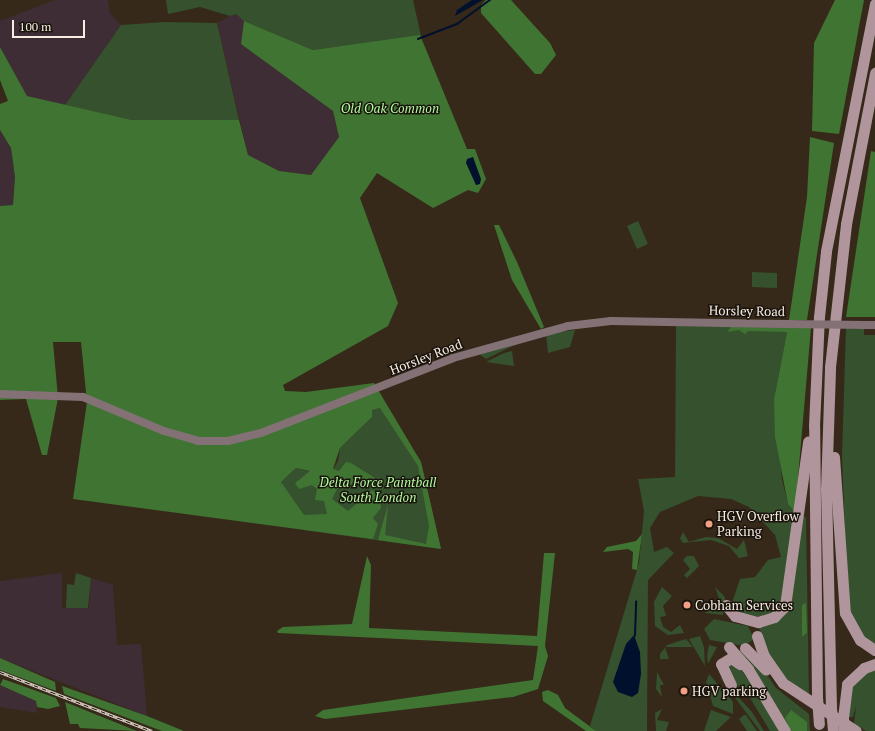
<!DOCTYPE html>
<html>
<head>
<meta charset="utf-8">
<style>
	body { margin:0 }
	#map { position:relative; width:875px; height:731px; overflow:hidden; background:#362919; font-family:"PT Serif",serif }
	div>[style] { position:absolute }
	.industrial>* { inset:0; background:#3f2d36 }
	.green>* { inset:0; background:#35512e }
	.forest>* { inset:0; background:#407433 }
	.water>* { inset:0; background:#00102d }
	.stream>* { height:1.5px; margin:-0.75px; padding:0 0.75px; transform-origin:0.75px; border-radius:0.75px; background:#00102d }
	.secondary>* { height:8px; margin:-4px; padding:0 4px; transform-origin:4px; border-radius:4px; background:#837176 }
	.highway>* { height:11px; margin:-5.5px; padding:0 5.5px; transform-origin:5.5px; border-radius:5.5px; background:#b0969c }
	.rail>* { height:3px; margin-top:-1.5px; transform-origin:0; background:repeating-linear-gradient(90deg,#19130c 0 4.5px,#ddd4c9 0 9px); box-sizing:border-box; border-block:1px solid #ddd4c9 }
	.secondary-bridge>* { height:8px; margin:-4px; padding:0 4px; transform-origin:4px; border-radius:4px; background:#837176 }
	.highway-bridge>* { height:11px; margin:-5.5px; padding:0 5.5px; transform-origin:5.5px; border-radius:5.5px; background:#b0969c }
	.dots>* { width:11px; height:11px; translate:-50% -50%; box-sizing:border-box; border:2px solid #19130c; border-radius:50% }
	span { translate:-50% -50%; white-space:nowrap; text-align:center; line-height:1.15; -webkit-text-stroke:3px #19130c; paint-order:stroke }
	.park-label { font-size:13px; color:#b1fba0; font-style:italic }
	.street-label { font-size:13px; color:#f6ede3 }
	.poi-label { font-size:13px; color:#f6ede3 }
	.left { translate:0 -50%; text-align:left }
	.scale { position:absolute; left:12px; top:20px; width:73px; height:18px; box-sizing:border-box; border:2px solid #f6ede3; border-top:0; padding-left:5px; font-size:12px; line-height:14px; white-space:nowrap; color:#f6ede3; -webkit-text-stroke:3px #19130c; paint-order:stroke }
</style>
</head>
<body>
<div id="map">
	<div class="industrial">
		<div style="clip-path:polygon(55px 0,108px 0,110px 13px,121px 25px,65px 105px,27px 96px,0 47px,0 21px)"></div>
		<div style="clip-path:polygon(236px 13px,244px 21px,242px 44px,333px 111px,339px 137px,311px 175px,279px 171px,248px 155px,217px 23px)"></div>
		<div style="clip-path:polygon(0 130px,11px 148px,15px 177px,13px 205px,0 206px)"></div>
		<div style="clip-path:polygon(62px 573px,62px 608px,89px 608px,91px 578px,113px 585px,117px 645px,141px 644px,147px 716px,0 658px,0 581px)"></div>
		<div style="clip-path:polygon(0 685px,36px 701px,37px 713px,0 707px)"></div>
	</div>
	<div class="green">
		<div style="clip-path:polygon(166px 0,413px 0,421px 36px,313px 50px,244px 21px,236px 14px,230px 16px,200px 7px,168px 14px)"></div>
		<div style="clip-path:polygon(165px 22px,217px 23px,239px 120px,132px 120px,65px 105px,121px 25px)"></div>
		<div style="clip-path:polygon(638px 221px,648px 244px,637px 249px,627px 226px)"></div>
		<div style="clip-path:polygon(752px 272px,777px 273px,777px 288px,752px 287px)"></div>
		<div style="clip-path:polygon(676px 326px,788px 327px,774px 399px,782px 480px,788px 503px,795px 512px,783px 600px,775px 612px,761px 617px,741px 614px,732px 603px,740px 579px,755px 577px,768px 560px,781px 557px,775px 535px,749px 507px,731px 499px,698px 496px,660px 512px,650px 528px,654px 552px,667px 547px,674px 553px,648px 580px,647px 731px,596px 731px,590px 726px,639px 563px,644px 511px,638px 479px,675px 477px)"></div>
		<div style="clip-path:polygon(846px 328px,864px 329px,864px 335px,875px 335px,875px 645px,867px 642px,848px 613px,842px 456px)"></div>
		<div style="clip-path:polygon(575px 330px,570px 347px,548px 353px,546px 334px)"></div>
		<div style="clip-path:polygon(523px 341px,486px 359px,479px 354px)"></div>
		<div style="clip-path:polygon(512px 351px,514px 366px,486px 362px,504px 353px)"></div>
		<div style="clip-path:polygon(385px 406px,421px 462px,441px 549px,303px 530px,281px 482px,296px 468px,329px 476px,338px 461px,340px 448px,372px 417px,372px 410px)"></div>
		<div style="clip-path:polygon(802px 514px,806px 518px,809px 697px,774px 668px,758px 625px,778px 619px)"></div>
		<div style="clip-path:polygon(683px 532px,689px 542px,706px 537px,718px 538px,737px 549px,744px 540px,748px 556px,739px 558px,729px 546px,711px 540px,683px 543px,680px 538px)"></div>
		<div style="clip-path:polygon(687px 556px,694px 556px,699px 566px,687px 578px,684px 575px,690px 569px,683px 560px)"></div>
		<div style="clip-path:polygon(76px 573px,91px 578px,88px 608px,66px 608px,67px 584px,74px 585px)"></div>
		<div style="clip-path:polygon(662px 587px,672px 596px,663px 606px,666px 616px,660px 617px,663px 627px,671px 632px,680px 625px,684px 633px,668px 635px,655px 626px,654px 602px)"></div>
		<div style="clip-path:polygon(715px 587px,725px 597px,723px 615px,705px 613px,709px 604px,712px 606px,719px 598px)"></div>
		<div style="clip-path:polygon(714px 619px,748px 626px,754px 639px,744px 646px,710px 640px,704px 629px)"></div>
		<div style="clip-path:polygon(700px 636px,704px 647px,705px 666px,689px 639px)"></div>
		<div style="clip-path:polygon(686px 639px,693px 647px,665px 647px,669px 659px,660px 659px,660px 654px,667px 645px)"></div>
		<div style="clip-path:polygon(709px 645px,717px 647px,708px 664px,707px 656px)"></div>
		<div style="clip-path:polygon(736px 650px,744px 651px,759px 663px,776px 688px,809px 714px,810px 731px,788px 731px)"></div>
		<div style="clip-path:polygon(725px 663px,740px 667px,781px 731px,770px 731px,750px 698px,729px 677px)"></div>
		<div style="clip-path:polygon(875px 667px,875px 731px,866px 731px,854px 724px,856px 706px,853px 717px,848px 717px,852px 683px)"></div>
		<div style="clip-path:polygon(657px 672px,664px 685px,660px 685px,662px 697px,656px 689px)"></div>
		<div style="clip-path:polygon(709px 674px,733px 702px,733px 714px,713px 706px,706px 682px)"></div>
		<div style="clip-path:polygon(718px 675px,752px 712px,764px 731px,760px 731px)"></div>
		<div style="clip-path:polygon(662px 709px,657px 720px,669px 722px,666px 731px,656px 731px,655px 713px)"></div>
		<div style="clip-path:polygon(711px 710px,731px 717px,716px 731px,704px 731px)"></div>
		<div style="clip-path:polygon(744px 715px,746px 715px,757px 731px,747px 731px,739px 719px)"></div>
	</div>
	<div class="forest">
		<div style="clip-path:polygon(486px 0,511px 0,550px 43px,556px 55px,541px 74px,535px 74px,481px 13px,481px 5px)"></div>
		<div style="clip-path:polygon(835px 0,864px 0,839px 134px,812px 131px,814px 43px)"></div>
		<div style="clip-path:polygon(evenodd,244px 21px,313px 50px,420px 35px,467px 149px,475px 149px,486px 179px,478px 193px,468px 190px,433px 208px,377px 173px,360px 198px,398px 303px,388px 326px,283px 385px,285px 391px,306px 392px,374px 383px,421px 462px,441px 549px,378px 540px,388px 505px,385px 535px,426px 544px,429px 526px,418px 466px,380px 408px,372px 410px,372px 417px,340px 448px,333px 469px,339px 471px,346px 462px,351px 463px,375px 478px,373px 486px,354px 483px,337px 489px,332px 499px,348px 511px,372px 490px,380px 495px,381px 508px,373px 518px,378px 524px,373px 539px,73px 499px,87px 402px,81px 342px,53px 342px,58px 398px,47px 455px,42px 455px,26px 399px,0 400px,0 206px,13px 205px,15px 177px,11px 148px,0 130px,0 104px,8px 101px,0 80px,0 47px,27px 96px,132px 120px,239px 120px,248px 155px,279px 171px,311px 175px,339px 137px,333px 111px,241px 44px,244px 21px,296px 468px,310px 471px,295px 483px,299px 489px,312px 485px,317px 489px,315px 500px,324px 501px,327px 514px,304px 515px,281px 482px,296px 468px)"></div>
		<div style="clip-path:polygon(810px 137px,834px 143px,807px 320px,789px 320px,807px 197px)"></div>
		<div style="clip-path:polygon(871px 151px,875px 152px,875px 317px,846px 317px)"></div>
		<div style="clip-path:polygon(494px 225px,499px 225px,517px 262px,544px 327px,541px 329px,512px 280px)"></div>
		<div style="clip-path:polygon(731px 327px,811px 328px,795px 512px,788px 504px,775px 437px,774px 399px,787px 332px,748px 331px,745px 334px,739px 330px,727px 332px)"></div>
		<div style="clip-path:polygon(642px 534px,637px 570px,632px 569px,633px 552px,628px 549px,603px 552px,607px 547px,636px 541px)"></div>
		<div style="clip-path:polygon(544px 553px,555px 553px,545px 646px,548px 656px,538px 689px,513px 697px,325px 719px,315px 716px,323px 710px,533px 680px,538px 646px,278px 633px,277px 631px,283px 627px,352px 624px,367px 556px,371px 565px,369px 628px,537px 636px)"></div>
		<div style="clip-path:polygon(806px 603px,807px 633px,802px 637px,802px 605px)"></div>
		<div style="clip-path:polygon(0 658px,55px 682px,56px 691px,0 670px)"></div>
		<div style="clip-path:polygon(3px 679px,56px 698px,60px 706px,48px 709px,37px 707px,36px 701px,0 685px)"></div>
		<div style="clip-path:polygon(62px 686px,147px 716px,184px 731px,162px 731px,64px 694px)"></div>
		<div style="clip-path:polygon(548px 690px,558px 695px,565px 708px,596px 731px,586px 731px,543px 701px,542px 692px)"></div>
		<div style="clip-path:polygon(65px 702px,132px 729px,137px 731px,80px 728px,78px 724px,70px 724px)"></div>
		<div style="clip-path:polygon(791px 710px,807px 722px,807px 731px,791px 731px,785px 718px)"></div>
	</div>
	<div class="water">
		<div style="clip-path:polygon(472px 0,483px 0,455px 16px,457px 10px)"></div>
		<div style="clip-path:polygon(473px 157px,481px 179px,480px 184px,476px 185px,466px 163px,467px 159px)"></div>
		<div style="clip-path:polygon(634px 635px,640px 652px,641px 674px,638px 693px,632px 697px,618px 692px,613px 682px,626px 644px)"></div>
	</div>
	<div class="stream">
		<div style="left:418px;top:39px;width:42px;rotate:-21deg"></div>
		<div style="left:457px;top:24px;width:41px;rotate:-36deg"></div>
		<div style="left:635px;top:636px;width:34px;rotate:-88deg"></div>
	</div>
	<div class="secondary">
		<div style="left:865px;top:325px;width:10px"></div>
		<div style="left:0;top:394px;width:83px;rotate:2.1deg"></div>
		<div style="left:83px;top:397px;width:88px;rotate:22.8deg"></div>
		<div style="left:164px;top:431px;width:35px;rotate:16deg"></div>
		<div style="left:198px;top:441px;width:30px"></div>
		<div style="left:228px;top:441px;width:34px;rotate:-14deg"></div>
		<div style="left:261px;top:433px;width:206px;rotate:-21.3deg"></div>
		<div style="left:453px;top:358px;width:119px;rotate:-15.5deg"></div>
		<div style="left:568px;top:326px;width:43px;rotate:-6.6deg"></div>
		<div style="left:611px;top:321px;width:177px;rotate:1deg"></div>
	</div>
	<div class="highway">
		<div style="left:834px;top:457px;width:156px;rotate:86deg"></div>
		<div style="left:845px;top:613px;width:31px;rotate:61deg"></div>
		<div style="left:860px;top:640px;width:18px;rotate:34deg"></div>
		<div style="left:726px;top:605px;width:14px;rotate:51deg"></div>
		<div style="left:735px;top:616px;width:24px;rotate:15deg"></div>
		<div style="left:758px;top:622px;width:17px;rotate:-17deg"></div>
		<div style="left:774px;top:617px;width:16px;rotate:-45deg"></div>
		<div style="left:785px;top:606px;width:166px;rotate:-82deg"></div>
		<div style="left:757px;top:636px;width:21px;rotate:71deg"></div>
		<div style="left:764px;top:656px;width:33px;rotate:55deg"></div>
		<div style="left:783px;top:683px;width:87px;rotate:33.3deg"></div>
		<div style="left:729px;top:647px;width:29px;rotate:49deg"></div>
		<div style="left:748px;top:669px;width:72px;rotate:59.2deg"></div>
		<div style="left:745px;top:648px;width:30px;rotate:46deg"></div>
		<div style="left:731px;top:685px;width:23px;rotate:-115deg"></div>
		<div style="left:721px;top:664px;width:12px;rotate:-31deg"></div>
		<div style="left:731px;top:658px;width:11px;rotate:34deg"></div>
		<div style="left:817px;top:697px;width:271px;rotate:-90.6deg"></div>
		<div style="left:814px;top:426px;width:109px;rotate:-87.4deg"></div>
		<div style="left:819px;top:317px;width:66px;rotate:-83.9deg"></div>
		<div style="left:826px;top:251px;width:252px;rotate:-78.8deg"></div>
		<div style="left:831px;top:708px;width:218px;rotate:-91.3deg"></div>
		<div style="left:826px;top:490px;width:123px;rotate:-88.1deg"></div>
		<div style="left:830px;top:367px;width:144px;rotate:-83.6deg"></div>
		<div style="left:846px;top:224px;width:154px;rotate:-79.1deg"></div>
		<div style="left:843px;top:718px;width:34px;rotate:-83deg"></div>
		<div style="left:847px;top:684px;width:23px;rotate:-43deg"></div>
		<div style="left:864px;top:668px;width:12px;rotate:-20deg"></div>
	</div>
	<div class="rail">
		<div style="left:0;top:672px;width:163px;rotate:21.2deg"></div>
	</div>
	<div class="secondary-bridge">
		<div style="left:788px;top:324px;width:77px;rotate:0.7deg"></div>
	</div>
	<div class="highway-bridge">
		<div style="left:817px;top:697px;width:27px;rotate:86deg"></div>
		<div style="left:831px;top:708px;width:23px;rotate:85deg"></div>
		<div style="left:843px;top:718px;width:13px;rotate:86deg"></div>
	</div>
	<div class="dots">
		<div style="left:709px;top:524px;background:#f39f84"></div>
		<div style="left:687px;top:605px;background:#f39f84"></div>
		<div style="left:684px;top:691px;background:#f39f84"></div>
	</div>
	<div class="park-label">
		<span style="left:390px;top:108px">Old Oak Common</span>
		<span style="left:378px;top:490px">Delta Force Paintball<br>South London</span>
	</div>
	<div class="street-label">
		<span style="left:747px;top:311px;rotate:1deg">Horsley Road</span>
		<span style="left:426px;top:357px;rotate:-21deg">Horsley Road</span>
	</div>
	<div class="poi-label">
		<span class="left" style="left:717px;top:524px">HGV Overflow<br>Parking</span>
		<span class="left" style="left:695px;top:605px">Cobham Services</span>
		<span class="left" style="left:692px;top:691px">HGV parking</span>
	</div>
	<div class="scale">100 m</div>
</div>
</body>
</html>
